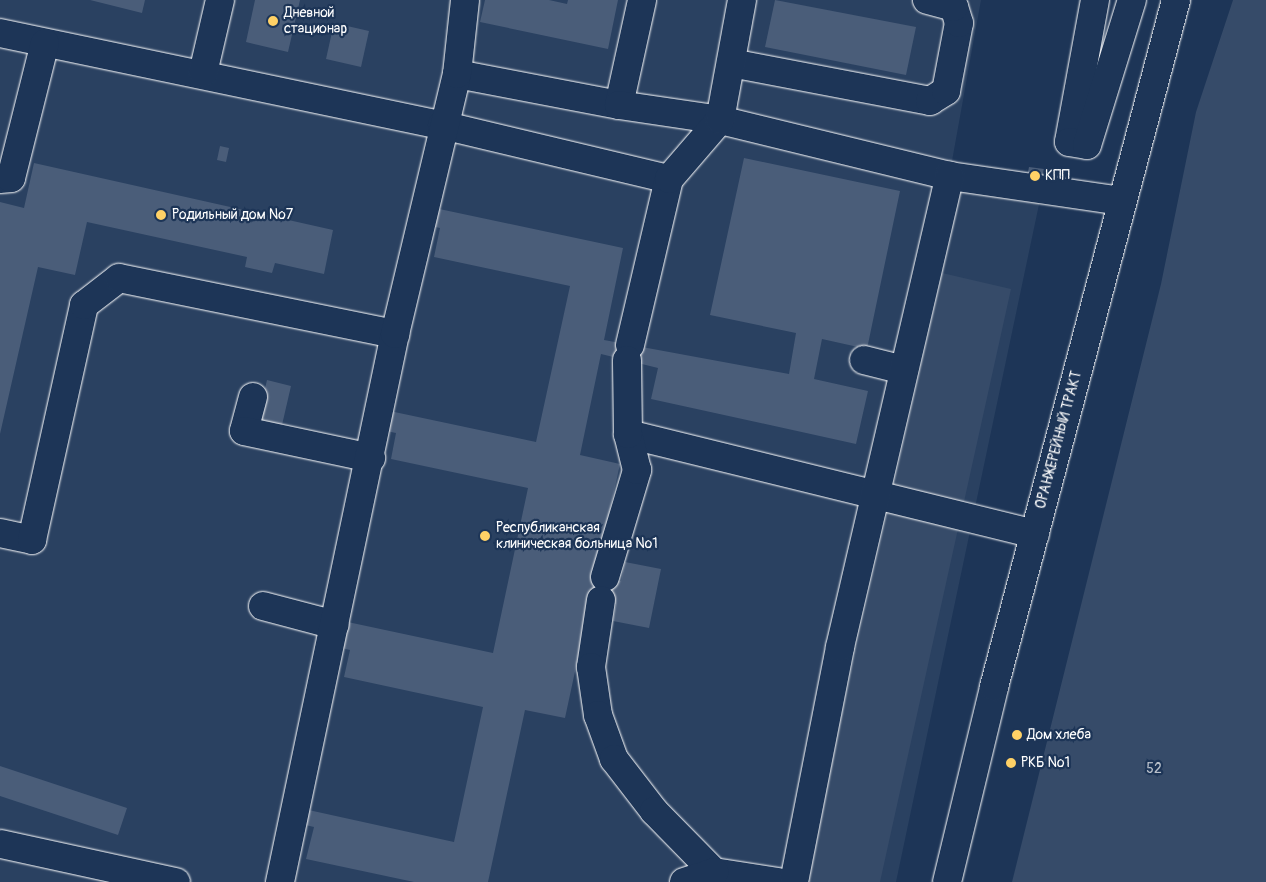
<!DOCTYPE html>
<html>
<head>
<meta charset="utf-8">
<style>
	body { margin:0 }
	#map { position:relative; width:1266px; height:882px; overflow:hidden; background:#1d3557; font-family:Pangolin,sans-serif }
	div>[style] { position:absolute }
	.built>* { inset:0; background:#2a4161 }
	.green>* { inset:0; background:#364b69 }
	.building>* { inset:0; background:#4a5d79 }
	.roads { filter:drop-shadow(0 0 1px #fff) drop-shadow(0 0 1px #fff) }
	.minor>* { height:28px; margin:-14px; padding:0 14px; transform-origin:14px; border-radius:14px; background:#1d3557 }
	.dots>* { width:14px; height:14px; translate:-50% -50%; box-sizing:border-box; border:2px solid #1d3557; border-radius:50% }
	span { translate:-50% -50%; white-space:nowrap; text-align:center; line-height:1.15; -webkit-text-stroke:4.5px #1d3557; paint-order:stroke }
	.poi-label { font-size:14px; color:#fff }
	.left { translate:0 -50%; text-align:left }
	.street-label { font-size:14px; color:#fff }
	.park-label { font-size:14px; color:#b9c0ca }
</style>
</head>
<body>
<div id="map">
	<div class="built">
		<div style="clip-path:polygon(0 0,981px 0,952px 161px,1045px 176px,896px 882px,0 882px)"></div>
	</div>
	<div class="green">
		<div style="clip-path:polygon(1233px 0,1266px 0,1266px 882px,1012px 882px,1161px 284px,1196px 112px)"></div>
		<div style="clip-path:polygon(942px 273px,1011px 289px,880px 882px,803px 882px)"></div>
	</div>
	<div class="building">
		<div style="clip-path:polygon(90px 0,145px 0,142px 13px)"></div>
		<div style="clip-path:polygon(255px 0,300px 0,288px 52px,246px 42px)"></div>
		<div style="clip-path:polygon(485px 0,549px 0,567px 4px,568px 0,618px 0,608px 49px,480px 22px)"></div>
		<div style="clip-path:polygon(775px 0,916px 27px,906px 75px,765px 47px)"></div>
		<div style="clip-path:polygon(334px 23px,369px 31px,361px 67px,326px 59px)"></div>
		<div style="clip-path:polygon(220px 146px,229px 148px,226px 162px,217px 160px)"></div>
		<div style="clip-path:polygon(744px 158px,900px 191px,867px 349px,822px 339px,814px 379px,868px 391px,856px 444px,651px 399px,658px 368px,601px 354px,580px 455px,620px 464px,596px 574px,621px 581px,625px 562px,661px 569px,649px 628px,613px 621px,616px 604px,591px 597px,565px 718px,525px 710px,488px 882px,414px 882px,306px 859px,314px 827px,301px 824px,304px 809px,454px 842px,483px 707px,344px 677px,350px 650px,337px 647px,343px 621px,493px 653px,528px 488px,391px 459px,396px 433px,381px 430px,385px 410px,536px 442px,570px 286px,434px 257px,440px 228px,426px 225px,430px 207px,623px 248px,604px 340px,789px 374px,796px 333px,710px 315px)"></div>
		<div style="clip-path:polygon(34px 163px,333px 230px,324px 274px,275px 263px,272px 273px,245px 267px,247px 257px,87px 222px,75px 275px,38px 267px,0 434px,0 202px,24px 208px)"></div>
		<div style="clip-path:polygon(1029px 167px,1044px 169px,1041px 184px,1026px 182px)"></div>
		<div style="clip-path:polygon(267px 380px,291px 386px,282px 425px,258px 420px)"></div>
		<div style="clip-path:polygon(0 766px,127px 808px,118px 835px,0 796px)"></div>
	</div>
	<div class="roads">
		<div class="minor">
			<div style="left:1095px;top:0;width:144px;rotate:100.4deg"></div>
			<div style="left:1069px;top:142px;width:18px;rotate:9deg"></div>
			<div style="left:1087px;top:145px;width:152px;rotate:-72.8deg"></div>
			<div style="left:0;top:33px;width:451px;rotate:11.8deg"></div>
			<div style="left:442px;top:125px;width:233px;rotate:13.4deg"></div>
			<div style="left:731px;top:63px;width:203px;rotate:10.8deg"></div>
			<div style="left:930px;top:101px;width:19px;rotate:-32deg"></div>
			<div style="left:946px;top:91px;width:69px;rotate:-79.2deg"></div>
			<div style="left:959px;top:23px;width:17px;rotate:-107deg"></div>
			<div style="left:954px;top:7px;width:28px;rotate:-165deg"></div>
			<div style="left:203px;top:73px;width:75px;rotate:-76.9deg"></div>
			<div style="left:457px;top:74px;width:165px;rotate:10.8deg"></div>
			<div style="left:619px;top:105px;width:107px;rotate:-77.6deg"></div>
			<div style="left:619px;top:105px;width:102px;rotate:8.4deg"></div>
			<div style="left:720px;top:120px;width:237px;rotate:13.7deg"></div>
			<div style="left:950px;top:176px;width:174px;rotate:8.3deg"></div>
			<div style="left:0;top:179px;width:11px;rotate:-5deg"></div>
			<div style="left:11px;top:178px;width:139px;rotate:-75.9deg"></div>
			<div style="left:630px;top:345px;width:171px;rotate:-76.8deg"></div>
			<div style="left:669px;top:179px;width:78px;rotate:-49.2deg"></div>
			<div style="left:720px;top:120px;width:122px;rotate:-79.6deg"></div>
			<div style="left:864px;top:360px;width:41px;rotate:14deg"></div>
			<div style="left:253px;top:397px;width:35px;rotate:105deg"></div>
			<div style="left:244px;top:431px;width:130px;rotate:12deg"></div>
			<div style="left:628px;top:434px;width:419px;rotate:13.8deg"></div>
			<div style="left:0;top:533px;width:33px;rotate:12deg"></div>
			<div style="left:32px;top:540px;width:241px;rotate:-77.5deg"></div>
			<div style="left:84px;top:305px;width:44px;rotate:-37.6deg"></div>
			<div style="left:119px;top:278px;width:282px;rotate:11.5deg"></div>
			<div style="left:605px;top:577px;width:112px;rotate:-73.3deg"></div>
			<div style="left:637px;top:470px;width:37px;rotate:-104deg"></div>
			<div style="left:628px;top:434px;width:74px;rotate:-90.8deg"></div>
			<div style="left:601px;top:600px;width:68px;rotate:98.5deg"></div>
			<div style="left:591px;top:667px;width:49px;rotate:81.7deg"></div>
			<div style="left:598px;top:715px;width:47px;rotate:70deg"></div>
			<div style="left:614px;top:759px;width:66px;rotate:52.4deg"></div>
			<div style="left:654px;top:811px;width:86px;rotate:45.5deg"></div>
			<div style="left:714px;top:872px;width:65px;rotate:8.9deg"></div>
			<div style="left:263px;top:606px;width:74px;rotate:14.8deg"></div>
			<div style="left:1px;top:844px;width:179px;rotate:12.3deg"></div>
			<div style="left:280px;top:882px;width:560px;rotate:-78.15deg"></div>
			<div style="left:395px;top:334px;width:267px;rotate:-76.6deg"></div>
			<div style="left:457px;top:74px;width:74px;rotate:-83.8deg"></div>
			<div style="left:684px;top:882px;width:32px;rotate:-18deg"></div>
			<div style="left:794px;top:882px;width:239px;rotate:-78.9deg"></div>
			<div style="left:840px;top:647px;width:484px;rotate:-76.9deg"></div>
			<div style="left:947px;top:882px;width:201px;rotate:-76.4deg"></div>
			<div style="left:994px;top:687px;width:711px;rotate:-75.16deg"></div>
		</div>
	</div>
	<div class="dots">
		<div style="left:273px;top:21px;background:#ffd166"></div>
		<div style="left:1035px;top:176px;background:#ffd166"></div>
		<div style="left:161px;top:215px;background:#ffd166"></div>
		<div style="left:485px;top:536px;background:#ffd166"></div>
		<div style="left:1017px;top:735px;background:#ffd166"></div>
		<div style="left:1011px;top:763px;background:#ffd166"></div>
	</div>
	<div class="poi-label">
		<span class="left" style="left:284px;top:21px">Дневной<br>стационар</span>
		<span class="left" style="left:1045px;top:176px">КПП</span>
		<span class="left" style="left:172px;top:215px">Родильный дом №7</span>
		<span class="left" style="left:496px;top:536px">Республиканская<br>клиническая больница №1</span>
		<span class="left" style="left:1027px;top:735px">Дом хлеба</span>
		<span class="left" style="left:1021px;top:763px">РКБ №1</span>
	</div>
	<div class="street-label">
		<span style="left:1059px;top:440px;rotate:-75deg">ОРАНЖЕРЕЙНЫЙ ТРАКТ</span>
	</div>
	<div class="park-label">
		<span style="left:1154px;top:769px">52</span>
	</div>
</div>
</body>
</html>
